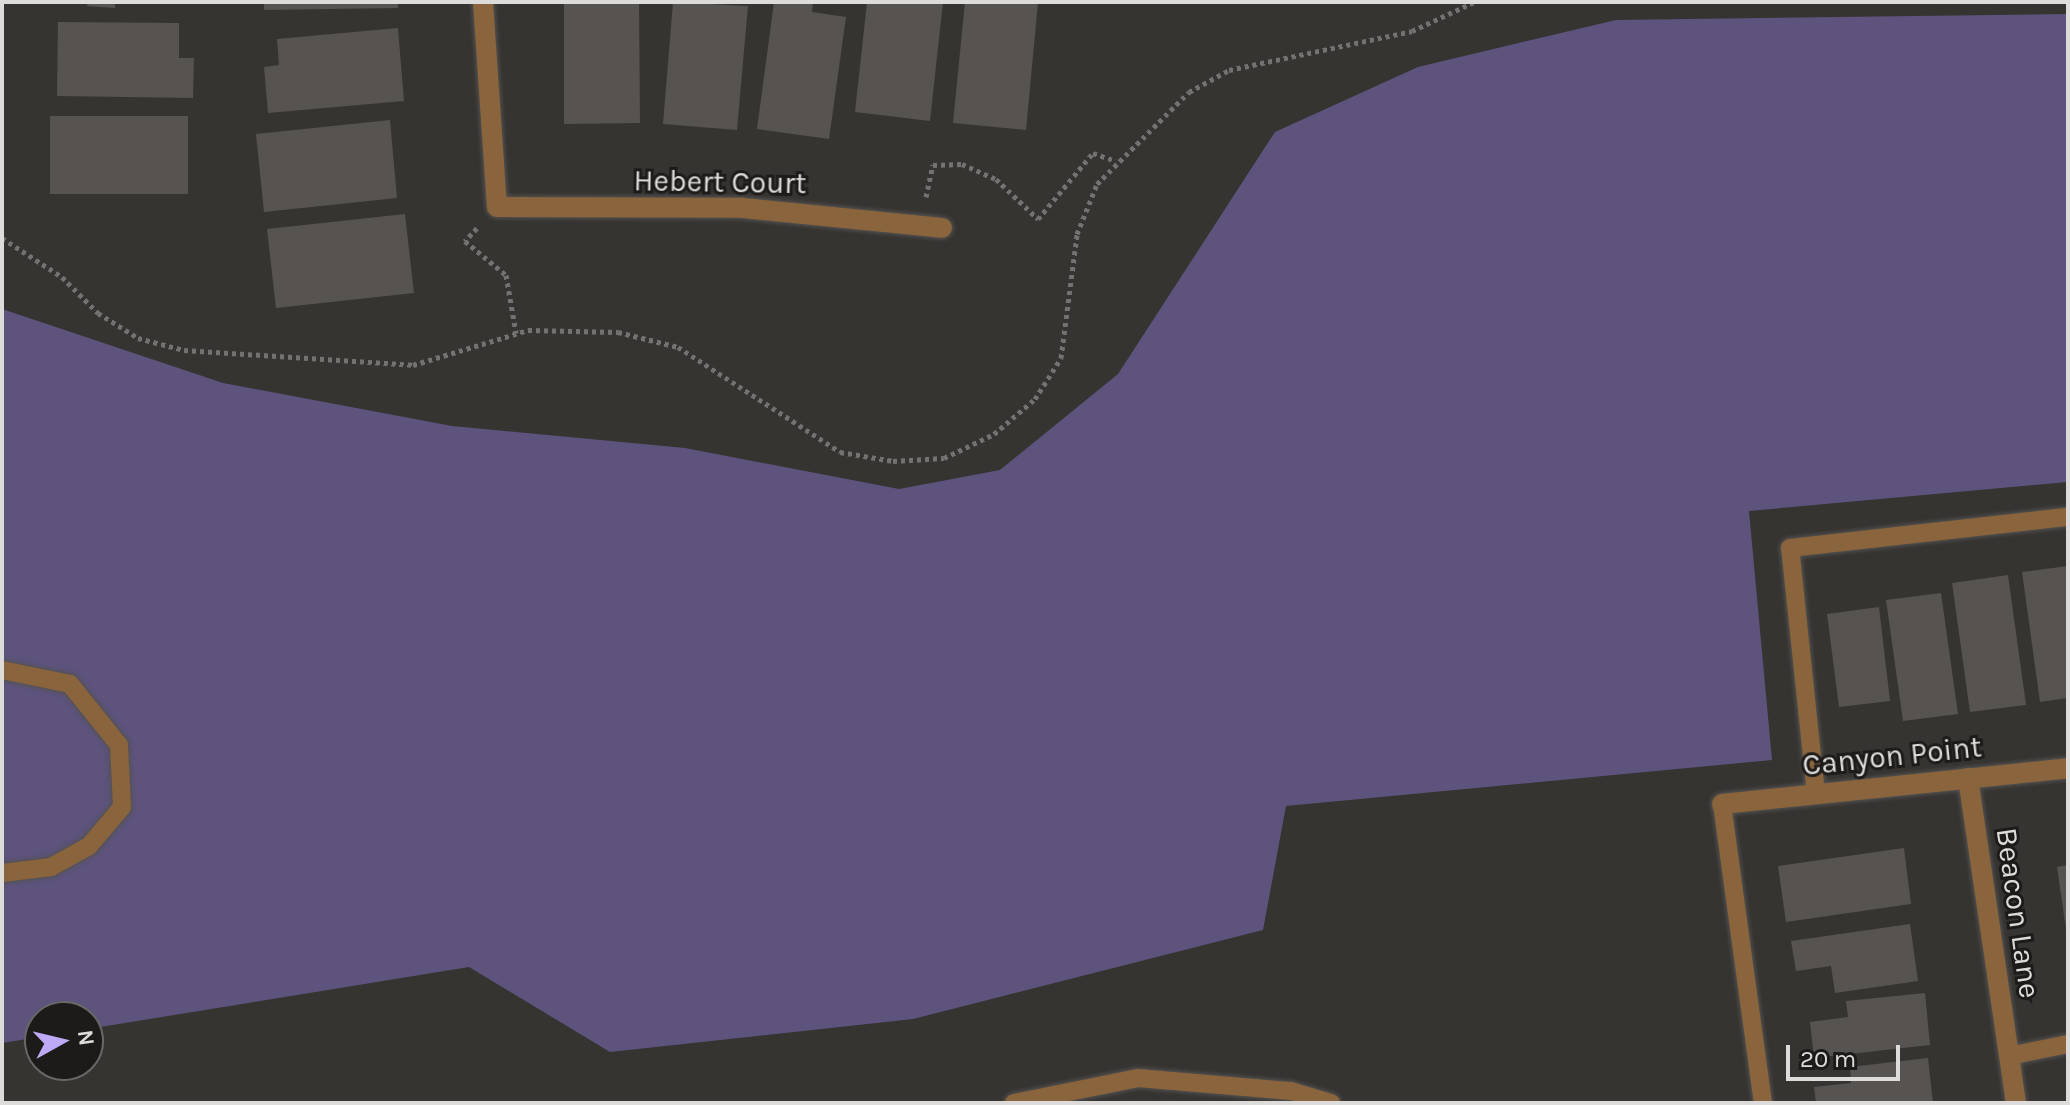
<!DOCTYPE html>
<html>
<head>
<meta charset="utf-8">
<style>
	body { margin:0 }
	#map { position:relative; width:2070px; height:1105px; overflow:hidden; background:#363431; font-family:Karla,sans-serif }
	div>[style] { position:absolute }
	.green>* { inset:0; background:#5d537d }
	.building>* { inset:0; background:#565351 }
	.path>* { height:5px; margin-top:-2.5px; transform-origin:0; background:repeating-linear-gradient(90deg,#747270 0 4px,transparent 0 8px) }
	.roads { filter:drop-shadow(0 0 2px #545250) drop-shadow(0 0 2px #545250) }
	.lane>* { height:18px; margin:-9px; padding:0 9px; transform-origin:9px; border-radius:9px; background:#8a643c }
	.street>* { height:20px; margin:-10px; padding:0 10px; transform-origin:10px; border-radius:10px; background:#8a643c }
	span { translate:-50% -50%; white-space:nowrap; text-align:center; line-height:1.15; -webkit-text-stroke:6px #1c1b1a; paint-order:stroke }
	.street-label { font-size:30px; color:#dedcdb }
	.frame { position:absolute; inset:0; border:4px solid #dedcdb; pointer-events:none }
	.north { position:absolute; left:24px; top:1001px; width:80px; height:80px; box-sizing:border-box; background:#1c1b1a; border:2px solid #6a6867; border-radius:50%; rotate:82deg; font-size:22px; font-weight:700; line-height:32px; text-align:center; color:#dedcdb }
	.north::after { content:''; display:block; margin:auto; width:28px; height:36px; background:#bda9f5; clip-path:polygon(50% 0,100% 100%,50% 72%,0 100%) }
	.scale { position:absolute; left:1786px; top:1045px; width:114px; height:36px; box-sizing:border-box; border:4px solid #dedcdb; border-top:0; padding-left:10px; font-size:24px; line-height:28px; white-space:nowrap; color:#dedcdb; -webkit-text-stroke:6px #1c1b1a; paint-order:stroke }
</style>
</head>
<body>
<div id="map">
	<div class="green">
		<div style="clip-path:polygon(2068px 14px,2068px 482px,1749px 511px,1772px 760px,1286px 806px,1263px 930px,913px 1019px,610px 1052px,469px 967px,88px 1029px,88px 1017px,40px 1017px,40px 1037px,2px 1043px,2px 309px,223px 383px,452px 426px,685px 448px,899px 489px,1000px 470px,1118px 374px,1275px 132px,1418px 67px,1616px 20px)"></div>
	</div>
	<div class="building">
		<div style="clip-path:polygon(88px 2px,115px 2px,115px 8px,87px 6px)"></div>
		<div style="clip-path:polygon(264px 2px,398px 2px,398px 8px,264px 10px)"></div>
		<div style="clip-path:polygon(564px 2px,639px 2px,640px 123px,564px 124px)"></div>
		<div style="clip-path:polygon(673px 2px,748px 6px,737px 130px,663px 124px)"></div>
		<div style="clip-path:polygon(774px 2px,813px 2px,812px 12px,846px 17px,829px 139px,757px 129px)"></div>
		<div style="clip-path:polygon(867px 2px,943px 2px,930px 121px,855px 112px)"></div>
		<div style="clip-path:polygon(965px 2px,1038px 2px,1026px 130px,953px 123px)"></div>
		<div style="clip-path:polygon(58px 22px,179px 23px,179px 58px,194px 58px,193px 98px,57px 96px)"></div>
		<div style="clip-path:polygon(398px 28px,404px 101px,268px 113px,264px 67px,279px 65px,277px 39px)"></div>
		<div style="clip-path:polygon(50px 116px,188px 116px,188px 194px,50px 194px)"></div>
		<div style="clip-path:polygon(390px 120px,397px 198px,264px 212px,256px 134px)"></div>
		<div style="clip-path:polygon(405px 214px,414px 293px,276px 308px,267px 229px)"></div>
		<div style="clip-path:polygon(2068px 566px,2068px 698px,2040px 702px,2022px 572px)"></div>
		<div style="clip-path:polygon(2008px 575px,2026px 705px,1970px 712px,1952px 583px)"></div>
		<div style="clip-path:polygon(1941px 593px,1958px 714px,1903px 721px,1886px 600px)"></div>
		<div style="clip-path:polygon(1879px 607px,1890px 701px,1839px 707px,1827px 614px)"></div>
		<div style="clip-path:polygon(1904px 848px,1911px 904px,1786px 922px,1778px 866px)"></div>
		<div style="clip-path:polygon(2068px 865px,2068px 929px,2066px 929px,2057px 867px)"></div>
		<div style="clip-path:polygon(1910px 924px,1918px 981px,1835px 993px,1831px 966px,1796px 971px,1791px 941px)"></div>
		<div style="clip-path:polygon(1925px 993px,1930px 1045px,1814px 1058px,1810px 1022px,1848px 1017px,1846px 1001px)"></div>
		<div style="clip-path:polygon(1928px 1058px,1933px 1103px,1816px 1103px,1814px 1087px,1851px 1083px,1850px 1067px)"></div>
	</div>
	<div class="path">
		<div style="left:926px;top:197px;width:33px;rotate:-78deg"></div>
		<div style="left:933px;top:165px;width:29px;rotate:-2deg"></div>
		<div style="left:962px;top:164px;width:37px;rotate:24deg"></div>
		<div style="left:996px;top:179px;width:58px;rotate:43.6deg"></div>
		<div style="left:1038px;top:219px;width:86px;rotate:-50.2deg"></div>
		<div style="left:1093px;top:153px;width:24px;rotate:19deg"></div>
		<div style="left:477px;top:228px;width:18px;rotate:133deg"></div>
		<div style="left:465px;top:241px;width:53px;rotate:39.7deg"></div>
		<div style="left:506px;top:275px;width:59px;rotate:80.2deg"></div>
		<div style="left:2px;top:238px;width:72px;rotate:33deg"></div>
		<div style="left:62px;top:277px;width:51px;rotate:45deg"></div>
		<div style="left:98px;top:313px;width:47px;rotate:32deg"></div>
		<div style="left:138px;top:338px;width:48px;rotate:14.6deg"></div>
		<div style="left:184px;top:350px;width:229px;rotate:3.7deg"></div>
		<div style="left:413px;top:365px;width:120px;rotate:-16.9deg"></div>
		<div style="left:528px;top:330px;width:90px;rotate:1.3deg"></div>
		<div style="left:618px;top:332px;width:62px;rotate:14deg"></div>
		<div style="left:678px;top:347px;width:193px;rotate:32.9deg"></div>
		<div style="left:840px;top:452px;width:54px;rotate:9.6deg"></div>
		<div style="left:893px;top:461px;width:51px;rotate:-3.4deg"></div>
		<div style="left:944px;top:458px;width:55px;rotate:-25.6deg"></div>
		<div style="left:994px;top:434px;width:54px;rotate:-40.5deg"></div>
		<div style="left:1035px;top:399px;width:49px;rotate:-57.6deg"></div>
		<div style="left:1061px;top:358px;width:125px;rotate:-82.6deg"></div>
		<div style="left:1077px;top:234px;width:54px;rotate:-68.2deg"></div>
		<div style="left:1097px;top:184px;width:130px;rotate:-45deg"></div>
		<div style="left:1189px;top:92px;width:46px;rotate:-28.8deg"></div>
		<div style="left:1229px;top:70px;width:187px;rotate:-12deg"></div>
		<div style="left:1412px;top:31px;width:68px;rotate:-25.1deg"></div>
	</div>
	<div class="roads">
		<div class="lane">
			<div style="left:2px;top:670px;width:69px;rotate:11.6deg"></div>
			<div style="left:70px;top:684px;width:78px;rotate:51.2deg"></div>
			<div style="left:119px;top:745px;width:62px;rotate:87.2deg"></div>
			<div style="left:122px;top:807px;width:51px;rotate:130.2deg"></div>
			<div style="left:89px;top:846px;width:43px;rotate:151.1deg"></div>
			<div style="left:51px;top:867px;width:49px;rotate:173deg"></div>
			<div style="left:1816px;top:794px;width:247px;rotate:-96deg"></div>
			<div style="left:1790px;top:548px;width:280px;rotate:-6.4deg"></div>
			<div style="left:1722px;top:804px;width:302px;rotate:82.2deg"></div>
			<div style="left:2009px;top:1056px;width:60px;rotate:-11.5deg"></div>
			<div style="left:1014px;top:1103px;width:126px;rotate:-11.4deg"></div>
			<div style="left:1138px;top:1078px;width:154px;rotate:4.9deg"></div>
			<div style="left:1291px;top:1091px;width:42px;rotate:16.7deg"></div>
		</div>
		<div class="street">
			<div style="left:483px;top:2px;width:205px;rotate:86.1deg"></div>
			<div style="left:497px;top:207px;width:246px;rotate:0.2deg"></div>
			<div style="left:743px;top:208px;width:200px;rotate:5.7deg"></div>
			<div style="left:1968px;top:778px;width:329px;rotate:81.6deg"></div>
			<div style="left:1722px;top:804px;width:348px;rotate:-5.9deg"></div>
		</div>
	</div>
	<div class="street-label">
		<span style="left:720px;top:182px;rotate:1deg">Hebert Court</span>
		<span style="left:1892px;top:756px;rotate:-6deg">Canyon Point</span>
		<span style="left:2018px;top:913px;rotate:82deg">Beacon Lane</span>
	</div>
	<div class="frame"></div>
	<div class="north">N</div>
	<div class="scale">20 m</div>
</div>
</body>
</html>
